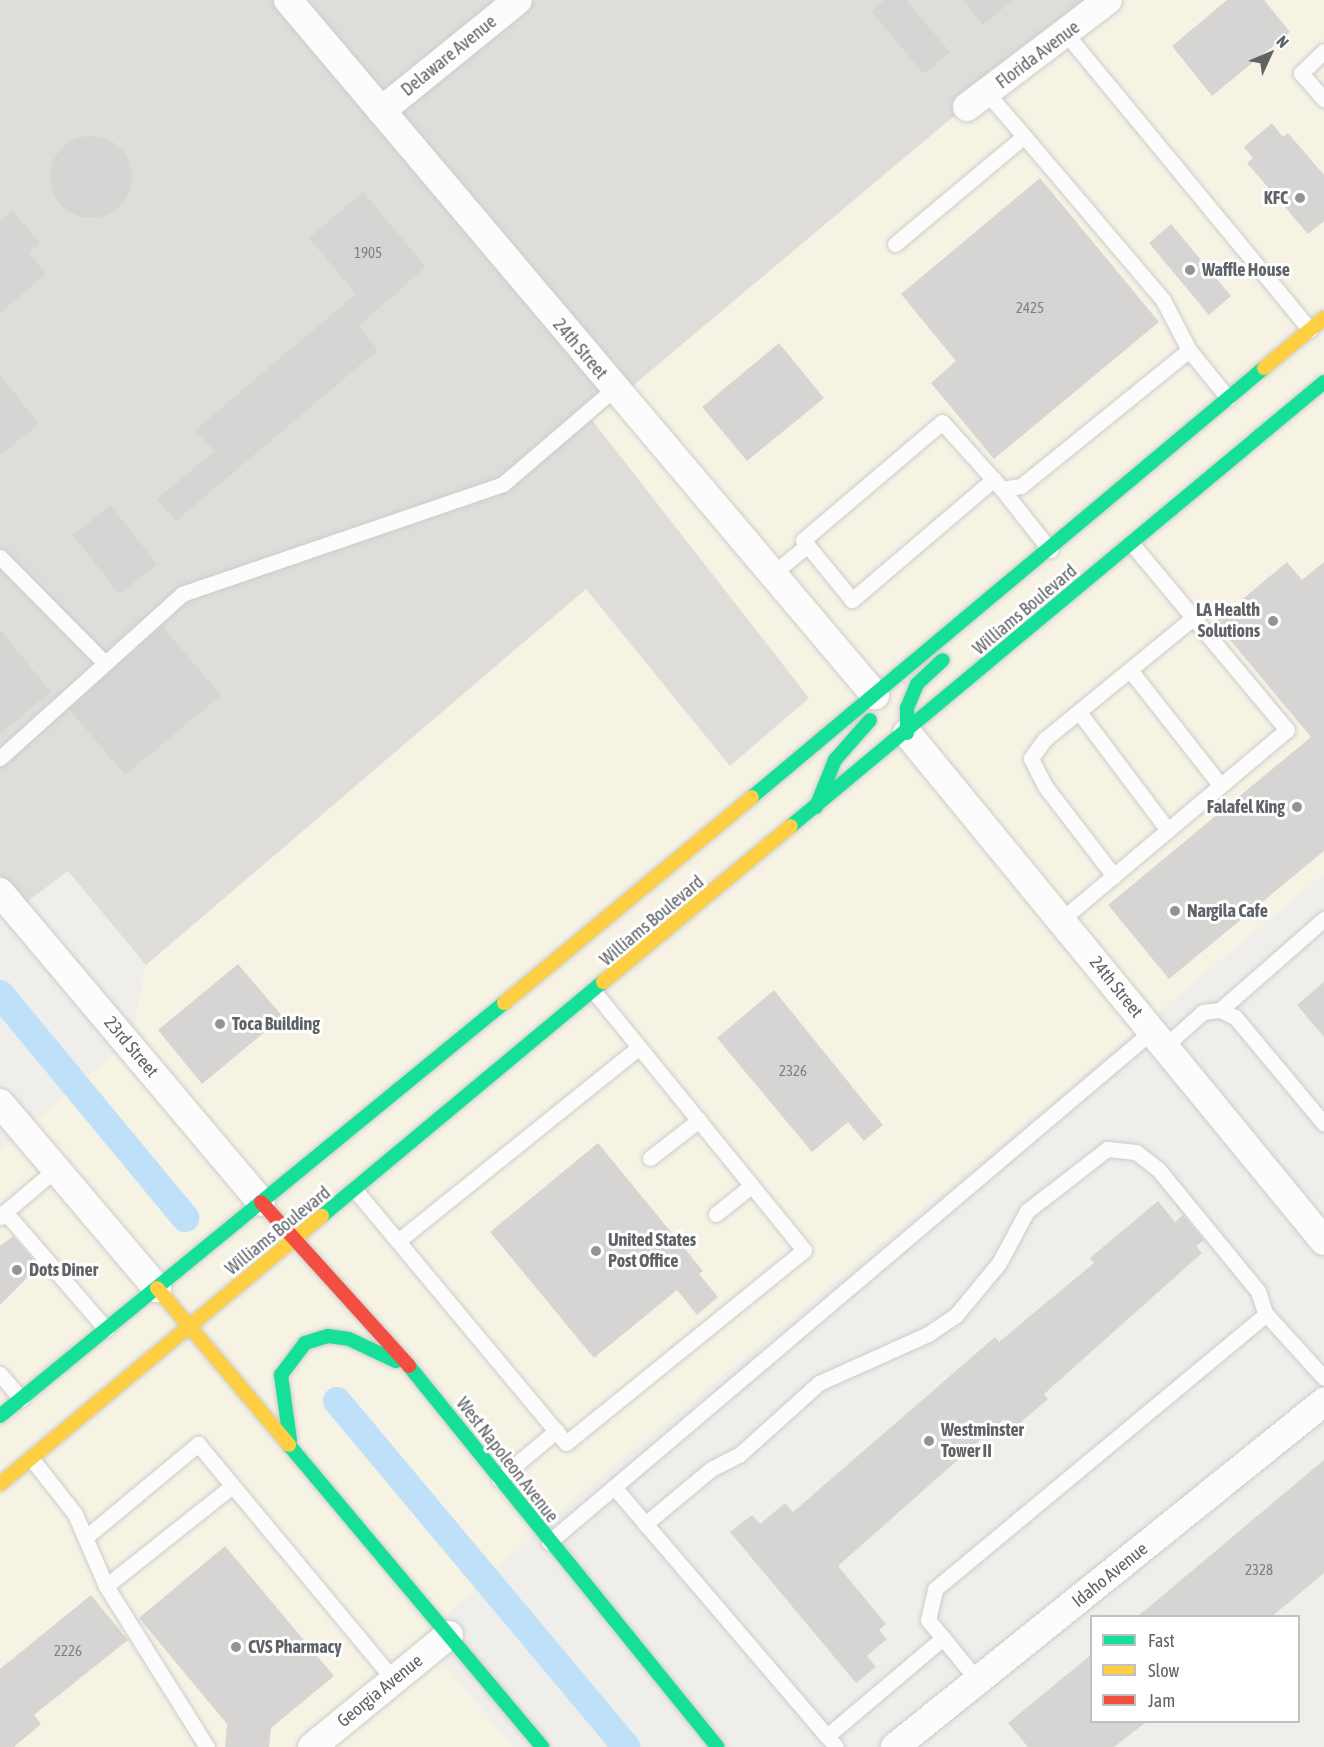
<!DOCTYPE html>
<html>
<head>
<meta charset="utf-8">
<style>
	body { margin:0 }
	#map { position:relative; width:1324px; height:1747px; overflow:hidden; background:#efeeea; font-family:"Asap Condensed",sans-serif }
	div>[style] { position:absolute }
	.commercial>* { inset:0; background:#f7f3e4 }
	.industrial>* { inset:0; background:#dfddda }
	.canal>* { height:28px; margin:-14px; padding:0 14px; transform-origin:14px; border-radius:14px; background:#bfe0f9 }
	.building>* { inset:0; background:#d6d5d3 }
	.round { border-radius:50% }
	.roads { filter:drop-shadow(0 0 2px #cbcccc) drop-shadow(0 0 2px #cbcccc) }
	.lane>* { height:15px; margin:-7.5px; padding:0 7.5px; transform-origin:7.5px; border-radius:7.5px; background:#fdfcfc }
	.street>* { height:28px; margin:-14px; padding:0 14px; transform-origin:14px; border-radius:14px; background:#fdfcfc }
	.fast>* { height:14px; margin:-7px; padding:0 7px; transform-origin:7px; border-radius:7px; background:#16e098 }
	.slow>* { height:14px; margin:-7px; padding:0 7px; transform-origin:7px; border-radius:7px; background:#ffcf43 }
	.jam>* { height:14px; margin:-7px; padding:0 7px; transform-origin:7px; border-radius:7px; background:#f24e42 }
	.dots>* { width:16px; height:16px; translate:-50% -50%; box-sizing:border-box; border:3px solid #fff; border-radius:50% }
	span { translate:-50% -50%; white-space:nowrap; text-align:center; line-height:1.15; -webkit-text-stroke:6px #fff; paint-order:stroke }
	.number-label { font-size:15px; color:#7e8184 }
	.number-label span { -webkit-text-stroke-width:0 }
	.street-label { font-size:18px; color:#5f6368 }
	.poi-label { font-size:18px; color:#5f6368; font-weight:700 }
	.right { translate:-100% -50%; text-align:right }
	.left { translate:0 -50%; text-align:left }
	.legend { position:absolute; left:1090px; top:1615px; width:210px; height:108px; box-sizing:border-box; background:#fff; border:2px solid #bfc1c3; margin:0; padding:8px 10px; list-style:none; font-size:18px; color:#5f6368 }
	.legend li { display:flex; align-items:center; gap:12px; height:30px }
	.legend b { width:30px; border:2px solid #bfc1c3 }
	.north { position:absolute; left:1240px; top:24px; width:60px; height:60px; -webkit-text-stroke:4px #fff; paint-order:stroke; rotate:46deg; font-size:16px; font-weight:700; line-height:24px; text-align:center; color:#5f6368 }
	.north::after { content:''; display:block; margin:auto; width:21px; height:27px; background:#5f6368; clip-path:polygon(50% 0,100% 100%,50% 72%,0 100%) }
</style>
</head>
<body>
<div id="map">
	<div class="commercial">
		<div style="clip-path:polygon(1092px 0,1324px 0,1324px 874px,554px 1516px,423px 1637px,513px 1747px,0 1747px,0 1151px,131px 1039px,146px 965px,586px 589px,730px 766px,809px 698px,592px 420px)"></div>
	</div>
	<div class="industrial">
		<div style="clip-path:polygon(0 0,1092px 0,592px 420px,809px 698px,730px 766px,586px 589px,146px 965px,68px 871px,24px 904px,0 875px)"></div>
	</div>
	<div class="canal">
		<div style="left:0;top:994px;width:291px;rotate:50.4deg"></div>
		<div style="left:337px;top:1401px;width:451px;rotate:50.1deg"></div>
	</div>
	<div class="building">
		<div style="clip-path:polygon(884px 0,906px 0,950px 52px,924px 74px,871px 11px)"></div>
		<div style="clip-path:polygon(963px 0,1013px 0,983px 25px)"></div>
		<div style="clip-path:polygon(1227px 0,1264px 0,1290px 32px,1212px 96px,1172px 46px)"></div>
		<div style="clip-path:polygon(1272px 123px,1283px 137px,1288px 133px,1324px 175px,1324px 221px,1308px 234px,1247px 163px,1253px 158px,1244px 147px)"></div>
		<div class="round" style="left:50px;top:136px;width:82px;height:82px"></div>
		<div style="clip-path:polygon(1040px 178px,1159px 322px,994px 459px,931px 383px,956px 361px,901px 294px)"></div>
		<div style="clip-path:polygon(363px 192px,426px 267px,358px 326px,378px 350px,176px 521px,157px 499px,214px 451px,195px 430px,356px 294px,309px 238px)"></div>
		<div style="clip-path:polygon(13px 211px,40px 243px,29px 253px,46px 274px,0 313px,0 222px)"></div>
		<div style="clip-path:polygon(1171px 224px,1231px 296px,1209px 315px,1149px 243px)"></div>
		<div style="clip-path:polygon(779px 343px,824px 398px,747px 461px,702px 407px)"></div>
		<div style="clip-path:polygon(0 375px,39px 424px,0 455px)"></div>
		<div style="clip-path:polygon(110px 505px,157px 564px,119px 594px,73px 535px)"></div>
		<div style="clip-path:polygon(1287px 562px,1302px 580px,1324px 562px,1324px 851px,1169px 979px,1108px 905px,1311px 737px,1215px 622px)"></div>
		<div style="clip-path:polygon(162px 626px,221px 695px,125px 775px,69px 709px)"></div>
		<div style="clip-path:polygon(0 630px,51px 692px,0 734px)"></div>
		<div style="clip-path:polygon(238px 964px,283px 1017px,202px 1084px,158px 1030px)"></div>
		<div style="clip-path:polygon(1324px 982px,1324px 1037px,1297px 1005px)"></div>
		<div style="clip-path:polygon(774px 990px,883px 1125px,864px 1141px,848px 1122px,812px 1152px,717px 1038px)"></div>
		<div style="clip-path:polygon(598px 1143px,703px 1271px,699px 1274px,718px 1297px,697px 1315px,677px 1290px,594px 1358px,490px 1232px)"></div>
		<div style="clip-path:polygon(1158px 1201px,1175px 1222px,1183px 1215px,1204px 1240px,1196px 1246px,1202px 1253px,1044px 1394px,1048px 1399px,1013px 1429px,1004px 1419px,838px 1566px,886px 1624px,879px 1630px,887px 1639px,867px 1656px,876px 1667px,856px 1683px,730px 1532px,752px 1515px,760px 1524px,785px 1503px,793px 1512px,995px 1337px,999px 1342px,1094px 1263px,1090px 1258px)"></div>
		<div style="clip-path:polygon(13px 1236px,39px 1266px,0 1305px,0 1246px)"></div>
		<div style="clip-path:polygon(1324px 1460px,1324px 1573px,1271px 1617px,1137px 1617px)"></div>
		<div style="clip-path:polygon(225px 1546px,334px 1676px,271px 1728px,269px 1747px,225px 1747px,227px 1724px,139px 1618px)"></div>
		<div style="clip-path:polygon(91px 1595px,128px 1640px,34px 1715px,41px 1724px,14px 1747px,0 1747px,0 1669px)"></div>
		<div style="clip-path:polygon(1092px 1654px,1092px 1722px,1146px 1722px,1114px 1747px,1028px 1747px,1008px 1723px)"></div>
	</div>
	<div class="roads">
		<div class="lane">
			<div style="left:1067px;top:35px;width:382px;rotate:50.5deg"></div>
			<div style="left:1324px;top:51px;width:32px;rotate:136deg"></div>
			<div style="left:1301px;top:73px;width:35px;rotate:49deg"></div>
			<div style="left:987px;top:93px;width:57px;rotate:49.3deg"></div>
			<div style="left:895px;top:244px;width:168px;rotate:-39.9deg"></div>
			<div style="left:1024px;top:136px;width:215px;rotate:49.7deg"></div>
			<div style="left:1163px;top:300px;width:56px;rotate:62.5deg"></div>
			<div style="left:994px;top:479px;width:187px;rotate:139.6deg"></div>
			<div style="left:852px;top:600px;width:77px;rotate:-129.2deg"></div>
			<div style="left:803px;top:540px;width:182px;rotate:-40.3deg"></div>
			<div style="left:942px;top:422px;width:90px;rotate:48.2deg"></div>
			<div style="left:1002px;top:489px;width:19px;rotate:-9deg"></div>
			<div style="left:1021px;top:486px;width:216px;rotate:-39deg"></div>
			<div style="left:1189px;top:350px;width:62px;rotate:50.9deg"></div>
			<div style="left:1002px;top:489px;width:78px;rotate:51.8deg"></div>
			<div style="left:0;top:557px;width:149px;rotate:45.3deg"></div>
			<div style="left:772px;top:574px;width:46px;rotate:-38.9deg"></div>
			<div style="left:1130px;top:670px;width:147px;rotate:51.9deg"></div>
			<div style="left:1079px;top:712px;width:148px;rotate:53deg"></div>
			<div style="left:0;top:758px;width:245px;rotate:-42deg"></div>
			<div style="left:182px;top:594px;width:339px;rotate:-18.9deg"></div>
			<div style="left:503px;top:484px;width:146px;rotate:-40.6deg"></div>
			<div style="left:1114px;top:876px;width:113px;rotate:-127.5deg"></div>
			<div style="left:1045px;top:786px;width:31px;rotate:-117deg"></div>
			<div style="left:1031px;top:758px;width:24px;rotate:-54deg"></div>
			<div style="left:1045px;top:739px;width:191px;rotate:-39.3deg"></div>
			<div style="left:1061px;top:920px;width:295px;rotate:-40.1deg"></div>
			<div style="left:1287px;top:730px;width:242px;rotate:-129.8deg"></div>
			<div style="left:1220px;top:1010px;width:138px;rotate:-41.2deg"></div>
			<div style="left:1164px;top:1047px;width:52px;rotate:-41.9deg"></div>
			<div style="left:1203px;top:1012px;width:17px;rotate:-7deg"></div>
			<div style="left:1220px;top:1010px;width:17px;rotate:25deg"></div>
			<div style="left:1235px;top:1017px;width:139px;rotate:50.2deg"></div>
			<div style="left:650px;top:1158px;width:62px;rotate:-37.8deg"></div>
			<div style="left:356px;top:1191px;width:328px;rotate:50.2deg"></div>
			<div style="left:566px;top:1443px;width:306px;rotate:-39deg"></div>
			<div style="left:804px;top:1250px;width:331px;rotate:-129.1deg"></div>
			<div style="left:5px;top:1212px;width:67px;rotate:-40.1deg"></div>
			<div style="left:716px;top:1214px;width:45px;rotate:-38.7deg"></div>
			<div style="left:0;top:1217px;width:7px;rotate:-45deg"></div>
			<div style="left:5px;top:1212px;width:155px;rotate:49.2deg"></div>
			<div style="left:398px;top:1241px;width:309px;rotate:-38.8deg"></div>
			<div style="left:0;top:1374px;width:33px;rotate:50deg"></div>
			<div style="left:31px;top:1458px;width:71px;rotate:51.8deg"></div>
			<div style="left:75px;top:1514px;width:78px;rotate:66.7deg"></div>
			<div style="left:106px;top:1586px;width:161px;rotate:-38.4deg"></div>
			<div style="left:499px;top:1479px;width:75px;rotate:-40.1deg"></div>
			<div style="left:614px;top:1487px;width:328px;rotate:49.5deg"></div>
			<div style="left:645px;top:1524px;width:86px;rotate:-39.8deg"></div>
			<div style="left:711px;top:1469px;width:31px;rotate:-27deg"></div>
			<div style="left:739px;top:1455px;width:108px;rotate:-42deg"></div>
			<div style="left:819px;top:1383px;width:120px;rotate:-24.2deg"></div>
			<div style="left:928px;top:1334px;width:34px;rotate:-34deg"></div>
			<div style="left:956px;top:1315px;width:67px;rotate:-50.4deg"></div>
			<div style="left:999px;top:1263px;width:59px;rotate:-61.7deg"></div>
			<div style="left:1027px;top:1211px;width:101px;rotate:-37.8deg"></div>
			<div style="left:1107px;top:1149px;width:29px;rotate:6deg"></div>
			<div style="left:1136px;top:1152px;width:28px;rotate:38deg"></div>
			<div style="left:1158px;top:1169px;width:158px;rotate:50.7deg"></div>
			<div style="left:1258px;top:1291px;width:25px;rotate:72deg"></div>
			<div style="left:86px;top:1537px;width:146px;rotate:-39.7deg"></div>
			<div style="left:198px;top:1444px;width:307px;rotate:50.3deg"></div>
			<div style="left:549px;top:1542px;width:790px;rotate:-40.28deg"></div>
			<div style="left:106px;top:1586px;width:190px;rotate:57.9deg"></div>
			<div style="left:978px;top:1681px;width:79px;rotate:-129.3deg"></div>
			<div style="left:928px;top:1620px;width:32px;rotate:-77deg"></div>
			<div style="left:935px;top:1589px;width:430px;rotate:-39.7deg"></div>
			<div style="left:1266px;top:1314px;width:86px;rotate:47.8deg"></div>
			<div style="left:836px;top:1747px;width:14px;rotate:-129deg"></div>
			<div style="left:827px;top:1736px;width:152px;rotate:-40.2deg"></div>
		</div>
		<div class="street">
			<div style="left:288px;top:0;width:910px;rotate:49.82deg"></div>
			<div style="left:967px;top:107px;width:177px;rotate:-37.2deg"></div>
			<div style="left:381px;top:111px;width:176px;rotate:-39deg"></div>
			<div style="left:907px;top:733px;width:657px;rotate:50.62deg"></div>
			<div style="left:0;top:892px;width:405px;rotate:49.9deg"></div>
			<div style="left:0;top:1103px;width:243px;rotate:49.7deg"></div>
			<div style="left:312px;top:1747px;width:177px;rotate:-39.3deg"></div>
			<div style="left:895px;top:1747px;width:551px;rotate:-38.81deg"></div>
		</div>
		<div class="fast">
			<div style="left:907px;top:733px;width:25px;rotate:-90deg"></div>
			<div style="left:907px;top:708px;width:26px;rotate:-67deg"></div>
			<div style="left:917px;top:684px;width:35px;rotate:-43deg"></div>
			<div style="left:752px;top:797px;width:668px;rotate:-39.96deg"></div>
			<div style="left:816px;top:807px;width:51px;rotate:-68deg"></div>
			<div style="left:835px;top:760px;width:53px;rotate:-48.8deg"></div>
			<div style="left:791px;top:826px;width:694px;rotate:-39.79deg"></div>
			<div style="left:322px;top:1216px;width:366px;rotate:-39.8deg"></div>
			<div style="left:409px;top:1366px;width:490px;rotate:51deg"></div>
			<div style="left:0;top:1416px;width:652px;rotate:-39.33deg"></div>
			<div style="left:290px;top:1440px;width:66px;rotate:-97.9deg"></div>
			<div style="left:281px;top:1375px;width:40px;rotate:-53deg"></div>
			<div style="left:305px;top:1343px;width:24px;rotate:-17deg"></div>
			<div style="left:328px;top:1336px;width:21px;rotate:8deg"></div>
			<div style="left:349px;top:1339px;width:52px;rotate:25.1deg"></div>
			<div style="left:289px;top:1445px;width:394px;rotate:50deg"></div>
		</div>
		<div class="slow">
			<div style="left:1264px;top:368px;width:78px;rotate:-39.8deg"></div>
			<div style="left:603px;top:982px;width:244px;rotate:-39.7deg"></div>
			<div style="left:504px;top:1003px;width:322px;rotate:-39.7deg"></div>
			<div style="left:157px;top:1288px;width:205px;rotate:49.9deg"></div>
			<div style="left:0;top:1484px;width:419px;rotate:-39.8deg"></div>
		</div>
		<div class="jam">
			<div style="left:261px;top:1202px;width:221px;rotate:47.9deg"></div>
		</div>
	</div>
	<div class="dots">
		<div style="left:1300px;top:198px;background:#919496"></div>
		<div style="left:1190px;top:270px;background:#919496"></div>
		<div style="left:1273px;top:621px;background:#919496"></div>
		<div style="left:1297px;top:807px;background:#919496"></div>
		<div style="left:1175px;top:911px;background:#919496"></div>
		<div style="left:220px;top:1024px;background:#919496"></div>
		<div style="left:596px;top:1251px;background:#919496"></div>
		<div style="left:17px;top:1270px;background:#919496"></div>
		<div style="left:929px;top:1441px;background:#919496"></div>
		<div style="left:236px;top:1647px;background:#919496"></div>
	</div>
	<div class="number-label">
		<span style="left:368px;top:253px">1905</span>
		<span style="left:1030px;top:308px">2425</span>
		<span style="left:793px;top:1071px">2326</span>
		<span style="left:1259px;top:1570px">2328</span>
		<span style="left:68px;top:1651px">2226</span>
	</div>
	<div class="street-label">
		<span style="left:1038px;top:55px;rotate:-37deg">Florida Avenue</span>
		<span style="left:449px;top:56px;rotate:-39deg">Delaware Avenue</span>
		<span style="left:580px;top:349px;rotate:50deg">24th Street</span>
		<span style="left:1025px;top:610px;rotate:-40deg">Williams Boulevard</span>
		<span style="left:652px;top:921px;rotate:-40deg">Williams Boulevard</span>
		<span style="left:1116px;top:987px;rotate:51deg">24th Street</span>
		<span style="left:131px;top:1047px;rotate:50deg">23rd Street</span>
		<span style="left:278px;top:1231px;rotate:-39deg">Williams Boulevard</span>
		<span style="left:507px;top:1460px;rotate:52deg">West Napoleon Avenue</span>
		<span style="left:1110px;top:1575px;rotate:-39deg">Idaho Avenue</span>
		<span style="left:380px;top:1691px;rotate:-39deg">Georgia Avenue</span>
	</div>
	<div class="poi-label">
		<span class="right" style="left:1288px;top:198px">KFC</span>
		<span class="left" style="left:1202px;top:270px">Waffle House</span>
		<span class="right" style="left:1260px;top:621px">LA Health<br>Solutions</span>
		<span class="right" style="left:1285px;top:807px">Falafel King</span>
		<span class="left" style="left:1187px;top:911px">Nargila Cafe</span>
		<span class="left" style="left:232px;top:1024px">Toca Building</span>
		<span class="left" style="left:608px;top:1251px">United States<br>Post Office</span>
		<span class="left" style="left:29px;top:1270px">Dots Diner</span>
		<span class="left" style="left:941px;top:1441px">Westminster<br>Tower II</span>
		<span class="left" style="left:248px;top:1647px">CVS Pharmacy</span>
	</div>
	<ul class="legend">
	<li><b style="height:8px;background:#16e098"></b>Fast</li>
	<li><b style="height:8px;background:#ffcf43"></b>Slow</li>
	<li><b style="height:8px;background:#f24e42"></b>Jam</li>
	</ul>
	<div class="north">N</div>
</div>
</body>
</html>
